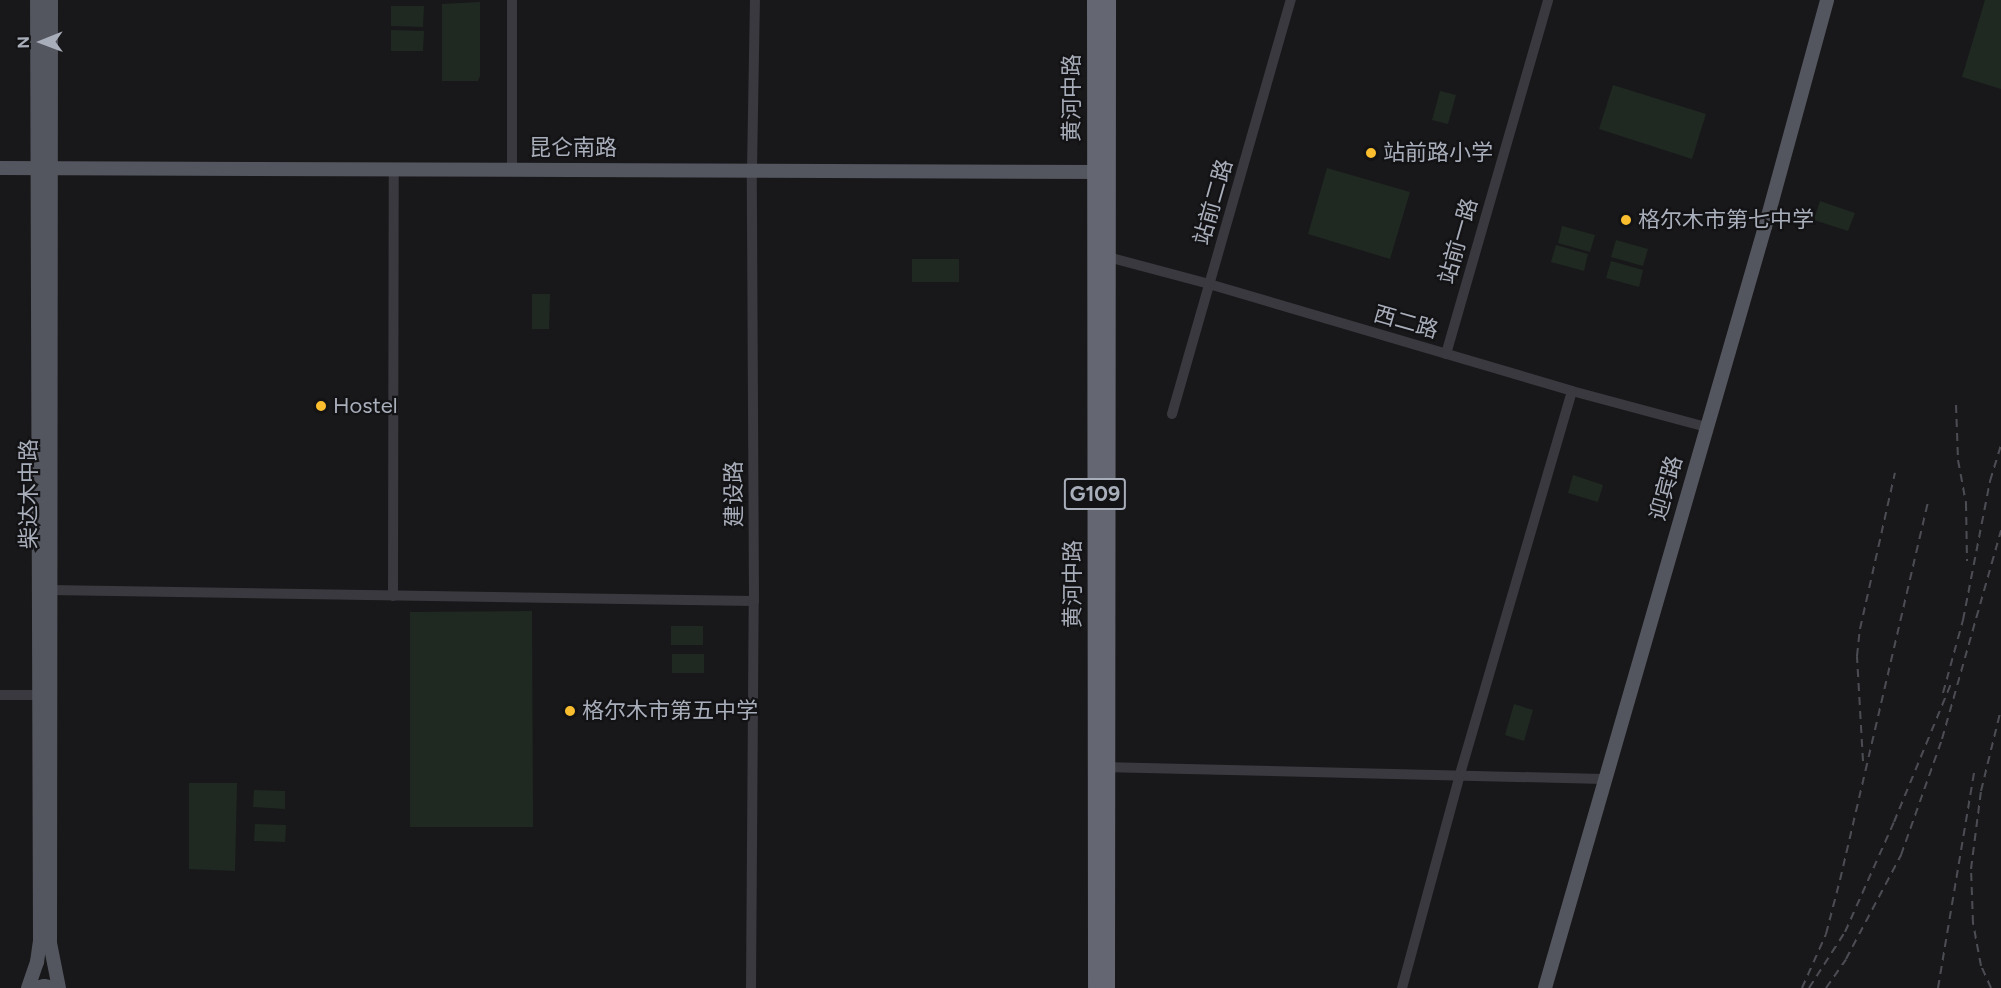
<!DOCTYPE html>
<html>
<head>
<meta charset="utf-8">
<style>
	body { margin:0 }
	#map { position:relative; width:2001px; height:988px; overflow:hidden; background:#18181a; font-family:Figtree,"Noto Sans SC",sans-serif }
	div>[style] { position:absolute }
	.green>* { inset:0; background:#1f2921 }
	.minor>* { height:10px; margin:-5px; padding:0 5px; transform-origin:5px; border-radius:5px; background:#39393f }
	.major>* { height:14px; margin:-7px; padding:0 7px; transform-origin:7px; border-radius:7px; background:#54565f }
	.highway>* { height:15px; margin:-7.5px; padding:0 7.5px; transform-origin:7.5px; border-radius:7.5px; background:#646771 }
	.rail>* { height:2px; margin-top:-1px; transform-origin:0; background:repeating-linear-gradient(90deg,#4c4d54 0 8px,transparent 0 14px) }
	.dots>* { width:16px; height:16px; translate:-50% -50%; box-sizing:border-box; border:3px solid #131315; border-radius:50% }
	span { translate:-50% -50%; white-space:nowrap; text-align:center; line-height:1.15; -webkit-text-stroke:4.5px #131315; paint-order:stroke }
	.shield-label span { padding:2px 4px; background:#131315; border:2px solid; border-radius:4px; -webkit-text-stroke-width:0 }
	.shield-label { font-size:21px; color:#a9aebb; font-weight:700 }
	.street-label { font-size:22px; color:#a9aebb }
	.poi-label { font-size:22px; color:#a9aebb }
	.left { translate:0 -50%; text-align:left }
	.north { position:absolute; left:12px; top:12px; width:60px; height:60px; -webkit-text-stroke:4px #131315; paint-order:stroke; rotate:269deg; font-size:16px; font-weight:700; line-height:24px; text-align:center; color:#a9aebb }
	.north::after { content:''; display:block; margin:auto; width:21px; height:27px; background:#a9aebb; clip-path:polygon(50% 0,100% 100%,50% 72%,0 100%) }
</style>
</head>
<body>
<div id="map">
	<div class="green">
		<div style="clip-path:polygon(1985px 0,2001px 0,2001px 89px,1962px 77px)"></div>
		<div style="clip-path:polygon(480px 2px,480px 76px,478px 81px,442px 81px,442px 4px)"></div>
		<div style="clip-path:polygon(391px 6px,424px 6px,423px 27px,391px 26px)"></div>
		<div style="clip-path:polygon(391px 30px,424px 31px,423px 51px,391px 51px)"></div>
		<div style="clip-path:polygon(1613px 85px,1706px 114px,1692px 159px,1599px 129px)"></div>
		<div style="clip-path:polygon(1440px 91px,1456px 95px,1448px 124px,1432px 120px)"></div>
		<div style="clip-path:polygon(1327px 168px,1410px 192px,1390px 259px,1308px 234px)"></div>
		<div style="clip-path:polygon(1820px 201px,1855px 213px,1848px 231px,1814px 220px)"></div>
		<div style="clip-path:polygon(1562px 226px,1595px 235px,1590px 252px,1558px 243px)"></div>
		<div style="clip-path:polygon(1616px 240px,1648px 249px,1643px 266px,1611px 257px)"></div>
		<div style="clip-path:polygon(1556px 245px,1588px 254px,1584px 271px,1551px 262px)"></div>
		<div style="clip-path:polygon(912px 259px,959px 259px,959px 282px,912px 282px)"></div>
		<div style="clip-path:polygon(1611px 261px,1643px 270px,1639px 287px,1606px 278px)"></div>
		<div style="clip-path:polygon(532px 294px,550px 294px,549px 329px,532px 329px)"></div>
		<div style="clip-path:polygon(1573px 475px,1603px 485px,1598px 502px,1568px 493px)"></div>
		<div style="clip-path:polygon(532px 611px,533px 827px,410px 827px,410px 612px)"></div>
		<div style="clip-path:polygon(671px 626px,703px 626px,703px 645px,671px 645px)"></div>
		<div style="clip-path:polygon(672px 654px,704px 654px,704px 673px,672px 673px)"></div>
		<div style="clip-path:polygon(1514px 704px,1533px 710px,1524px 741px,1505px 735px)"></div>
		<div style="clip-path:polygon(189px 783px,237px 783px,235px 871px,189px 869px)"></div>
		<div style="clip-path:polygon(254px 790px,285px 791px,285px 809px,253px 807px)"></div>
		<div style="clip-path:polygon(255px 824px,286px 825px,285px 842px,254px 841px)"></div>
	</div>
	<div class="minor">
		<div style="left:512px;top:0;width:169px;rotate:90deg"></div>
		<div style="left:1104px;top:256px;width:109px;rotate:14.9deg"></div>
		<div style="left:1209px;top:284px;width:378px;rotate:16.4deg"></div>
		<div style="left:1572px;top:391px;width:139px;rotate:15deg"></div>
		<div style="left:1446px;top:354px;width:368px;rotate:-73.9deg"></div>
		<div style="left:1172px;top:414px;width:431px;rotate:-74deg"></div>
		<div style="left:49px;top:590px;width:705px;rotate:0.89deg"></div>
		<div style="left:393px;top:596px;width:428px;rotate:-89.9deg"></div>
		<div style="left:0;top:695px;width:39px"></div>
		<div style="left:1102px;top:767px;width:502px;rotate:1.37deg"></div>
		<div style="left:751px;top:988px;width:387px;rotate:-89.6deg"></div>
		<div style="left:754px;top:601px;width:432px;rotate:-90.3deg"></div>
		<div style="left:752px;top:169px;width:169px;rotate:-89deg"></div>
		<div style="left:1402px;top:988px;width:222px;rotate:-74.8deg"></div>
		<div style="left:1460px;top:774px;width:399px;rotate:-73.7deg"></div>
	</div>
	<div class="major">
		<div style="left:51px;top:0;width:943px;rotate:90.06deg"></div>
		<div style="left:50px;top:943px;width:46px;rotate:78.7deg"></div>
		<div style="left:0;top:168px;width:1105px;rotate:0.21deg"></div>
		<div style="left:28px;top:988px;width:28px;rotate:-71deg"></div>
		<div style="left:37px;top:962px;width:21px;rotate:-82deg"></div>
		<div style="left:40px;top:941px;width:941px;rotate:-90.18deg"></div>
		<div style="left:34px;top:988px;width:10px;rotate:-11deg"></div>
		<div style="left:44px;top:986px;width:11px;rotate:10deg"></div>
		<div style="left:1545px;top:988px;width:792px;rotate:-73.88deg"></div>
		<div style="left:1765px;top:227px;width:235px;rotate:-74.7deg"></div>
	</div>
	<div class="highway">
		<div style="left:1094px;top:0;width:988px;rotate:89.94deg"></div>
		<div style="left:1107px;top:988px;width:988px;rotate:-89.94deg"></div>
	</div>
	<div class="rail">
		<div style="left:1956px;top:405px;width:55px;rotate:87.9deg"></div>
		<div style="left:1958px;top:460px;width:44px;rotate:79.5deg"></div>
		<div style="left:1966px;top:503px;width:58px;rotate:89deg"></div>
		<div style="left:1943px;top:693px;width:76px;rotate:-74.7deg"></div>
		<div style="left:1963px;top:620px;width:142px;rotate:-79deg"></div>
		<div style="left:1990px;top:481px;width:37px;rotate:-73deg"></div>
		<div style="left:1863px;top:761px;width:105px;rotate:-93.3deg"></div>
		<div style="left:1857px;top:656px;width:27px;rotate:-84deg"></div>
		<div style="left:1860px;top:629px;width:160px;rotate:-77.4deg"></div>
		<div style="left:1802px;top:988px;width:59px;rotate:-66deg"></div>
		<div style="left:1826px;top:934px;width:56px;rotate:-75.5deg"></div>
		<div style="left:1840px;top:880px;width:391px;rotate:-76.9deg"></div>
		<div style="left:1809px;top:988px;width:67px;rotate:-57.3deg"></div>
		<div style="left:1845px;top:932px;width:120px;rotate:-66deg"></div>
		<div style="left:1894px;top:822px;width:149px;rotate:-67.6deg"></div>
		<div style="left:1826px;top:988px;width:35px;rotate:-55deg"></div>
		<div style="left:1846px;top:959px;width:118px;rotate:-62.1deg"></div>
		<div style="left:1901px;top:855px;width:123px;rotate:-70.5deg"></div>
		<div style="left:1942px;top:739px;width:217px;rotate:-74.2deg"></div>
		<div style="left:1938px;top:988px;width:223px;rotate:-80.5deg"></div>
		<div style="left:1991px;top:988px;width:24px;rotate:-114deg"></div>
		<div style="left:1981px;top:966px;width:44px;rotate:-100.5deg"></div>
		<div style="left:1973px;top:923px;width:54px;rotate:-92.1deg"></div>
		<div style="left:1971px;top:869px;width:79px;rotate:-82.7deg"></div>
		<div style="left:1981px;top:791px;width:84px;rotate:-76.3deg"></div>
	</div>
	<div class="dots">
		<div style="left:1371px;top:153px;background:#fbbe2f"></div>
		<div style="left:1626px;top:220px;background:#fbbe2f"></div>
		<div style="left:321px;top:406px;background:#fbbe2f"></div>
		<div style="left:570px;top:711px;background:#fbbe2f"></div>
	</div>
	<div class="shield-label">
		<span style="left:1095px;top:494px">G109</span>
	</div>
	<div class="street-label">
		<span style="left:1072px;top:98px;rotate:-90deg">黄河中路</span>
		<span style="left:573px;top:148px">昆仑南路</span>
		<span style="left:1213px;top:202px;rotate:-74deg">站前二路</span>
		<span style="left:1458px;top:241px;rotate:-74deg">站前一路</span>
		<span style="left:1406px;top:322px;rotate:16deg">西二路</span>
		<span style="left:1666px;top:488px;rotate:-74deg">迎宾路</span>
		<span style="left:29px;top:494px;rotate:-90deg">柴达木中路</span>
		<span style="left:734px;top:494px;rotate:-90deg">建设路</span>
		<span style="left:1073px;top:584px;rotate:-90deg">黄河中路</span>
	</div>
	<div class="poi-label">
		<span class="left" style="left:1383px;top:153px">站前路小学</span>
		<span class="left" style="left:1638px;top:220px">格尔木市第七中学</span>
		<span class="left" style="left:333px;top:406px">Hostel</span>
		<span class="left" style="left:582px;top:711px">格尔木市第五中学</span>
	</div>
	<div class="north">N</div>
</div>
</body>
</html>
